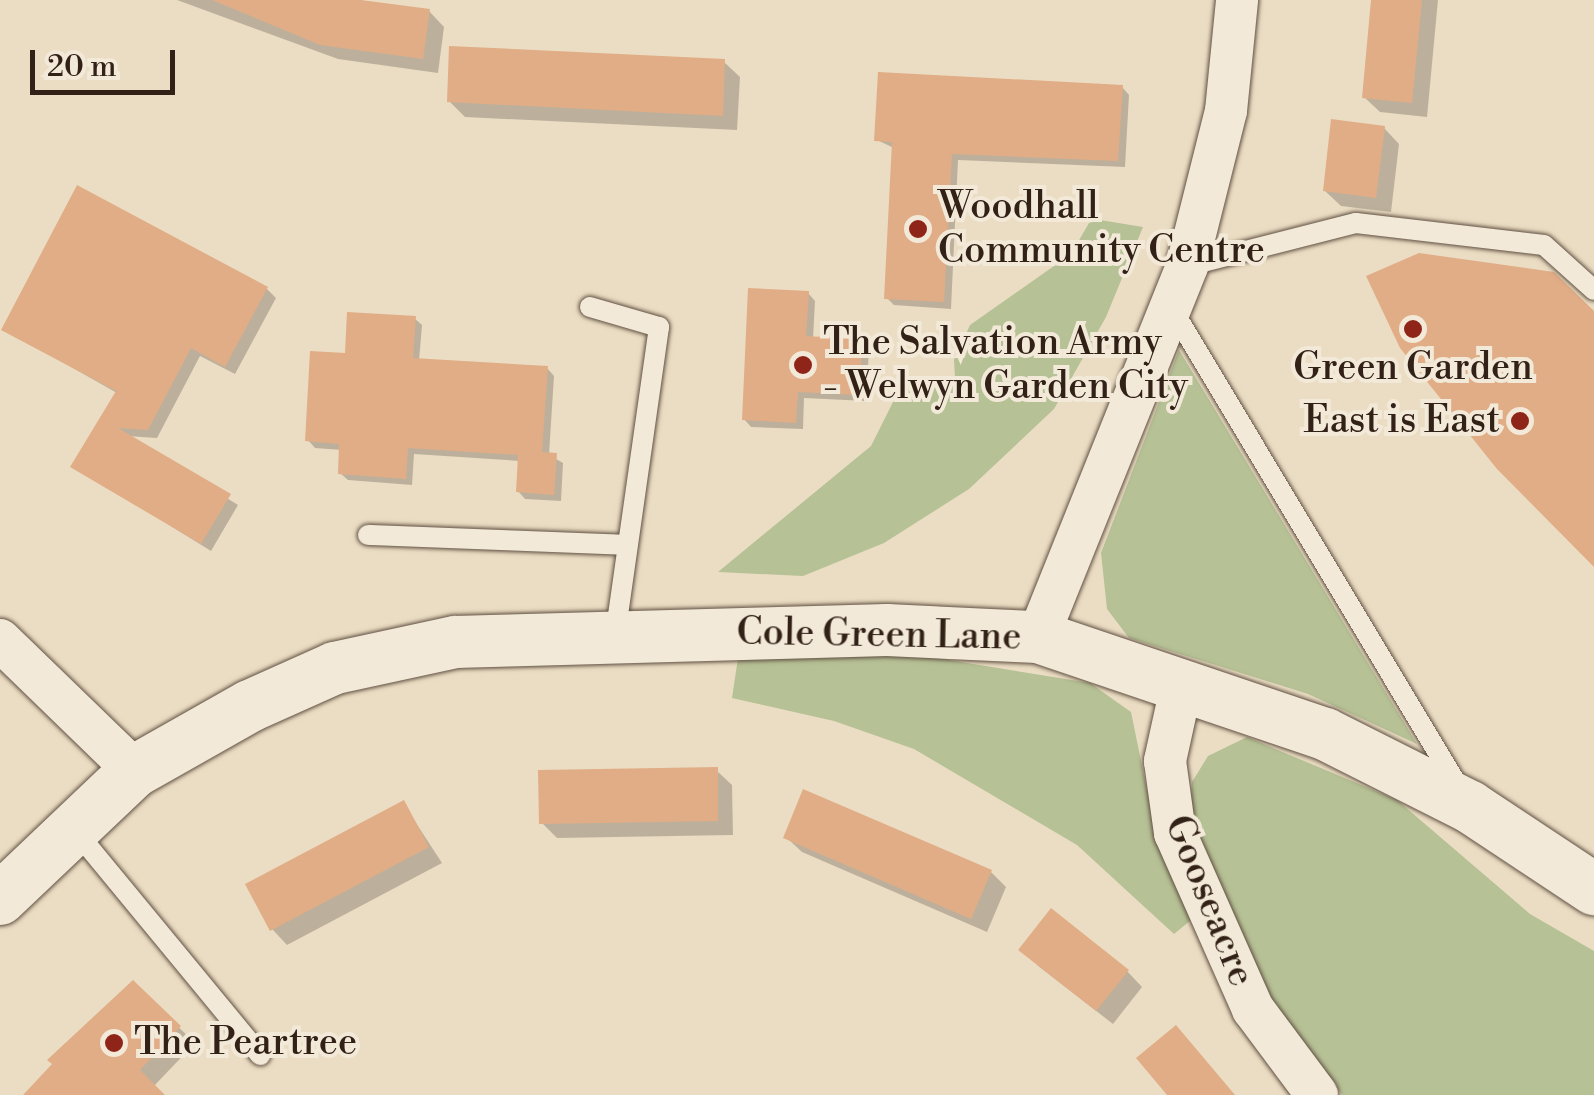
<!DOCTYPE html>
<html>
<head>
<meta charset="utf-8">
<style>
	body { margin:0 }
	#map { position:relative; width:1594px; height:1095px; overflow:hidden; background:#ebddc3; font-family:"Libre Bodoni",serif }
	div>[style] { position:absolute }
	.green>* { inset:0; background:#b6c195 }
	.shadow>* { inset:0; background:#0003 }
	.building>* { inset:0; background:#e1ad86 }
	.roads { filter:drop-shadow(0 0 2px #605042) drop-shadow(0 0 2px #605042) }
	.service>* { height:20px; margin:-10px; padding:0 10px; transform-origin:10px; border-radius:10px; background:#f2e9d8 }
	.minor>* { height:42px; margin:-21px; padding:0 21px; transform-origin:21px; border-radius:21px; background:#f2e9d8 }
	.tertiary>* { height:52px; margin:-26px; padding:0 26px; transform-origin:26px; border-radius:26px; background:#f2e9d8 }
	.dots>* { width:28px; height:28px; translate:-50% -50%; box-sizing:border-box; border:5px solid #f2e9d8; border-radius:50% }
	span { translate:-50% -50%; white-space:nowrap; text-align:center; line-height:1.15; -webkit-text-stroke:8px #f2e9d8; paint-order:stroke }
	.poi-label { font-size:38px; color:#322117 }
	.left { translate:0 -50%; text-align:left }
	.right { translate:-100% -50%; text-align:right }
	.street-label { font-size:38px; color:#322117 }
	.scale { position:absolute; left:30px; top:50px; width:145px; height:45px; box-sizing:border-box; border:5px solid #322117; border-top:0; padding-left:12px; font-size:30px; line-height:35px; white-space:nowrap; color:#322117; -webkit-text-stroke:8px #f2e9d8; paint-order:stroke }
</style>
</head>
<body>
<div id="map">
	<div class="green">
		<div style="clip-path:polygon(1100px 220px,1143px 227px,1106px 317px,1054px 409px,969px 489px,884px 543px,803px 576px,718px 572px,871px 446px,902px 384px,955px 378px,954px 360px,970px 325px,1071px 254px,1089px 223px)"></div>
		<div style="clip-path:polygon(1179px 350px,1417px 744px,1308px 694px,1129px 638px,1107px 609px,1101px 553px)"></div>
		<div style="clip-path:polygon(899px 652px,1090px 683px,1131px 712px,1155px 829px,1191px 920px,1174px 934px,1077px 845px,914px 749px,834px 721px,732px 698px,738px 658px)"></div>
		<div style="clip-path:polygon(1247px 737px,1397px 800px,1530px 914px,1594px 951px,1594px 1095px,1342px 1095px,1251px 974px,1189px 821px,1192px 782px,1208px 756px)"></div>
	</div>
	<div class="shadow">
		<div style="clip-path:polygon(177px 0,357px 0,429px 11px,444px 27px,438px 73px,338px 59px)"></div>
		<div style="clip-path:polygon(1374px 0,1438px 0,1427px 117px,1380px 112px,1364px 97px)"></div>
		<div style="clip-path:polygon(724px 62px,740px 77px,737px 130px,465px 117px,449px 101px)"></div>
		<div style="clip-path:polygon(1122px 87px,1129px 95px,1125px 167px,958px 160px,951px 309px,894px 305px,887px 298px,894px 148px,877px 140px)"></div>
		<div style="clip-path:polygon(1384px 128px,1399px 144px,1391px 212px,1341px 206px,1325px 191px)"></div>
		<div style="clip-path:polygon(267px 289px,276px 298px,235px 374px,200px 356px,157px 438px,127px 436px,238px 505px,211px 551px,74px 466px,117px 393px,4px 329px)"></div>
		<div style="clip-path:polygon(808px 293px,815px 301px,813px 339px,861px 341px,869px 349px,866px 401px,804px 398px,803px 429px,751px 427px,744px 419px)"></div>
		<div style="clip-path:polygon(414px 318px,422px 325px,419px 361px,547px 368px,554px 376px,549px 455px,563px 463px,561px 501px,525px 499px,518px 491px,520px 461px,414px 454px,412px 485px,348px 480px,340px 473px,342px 450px,315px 448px,308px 440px,347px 356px)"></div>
		<div style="clip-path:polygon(716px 770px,732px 785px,733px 835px,557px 838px,542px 823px)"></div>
		<div style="clip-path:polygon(403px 803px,442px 863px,287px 945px,272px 929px)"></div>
		<div style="clip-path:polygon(786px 837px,991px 872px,1006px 887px,987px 932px,802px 852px)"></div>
		<div style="clip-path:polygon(1037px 965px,1127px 971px,1142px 987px,1113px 1024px)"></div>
		<div style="clip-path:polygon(133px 983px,195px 1043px,153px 1087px,161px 1095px,27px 1095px)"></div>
	</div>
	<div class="building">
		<div style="clip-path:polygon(212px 0,361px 0,430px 9px,423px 59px,320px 45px)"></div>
		<div style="clip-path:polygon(1371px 0,1422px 0,1412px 103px,1362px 98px)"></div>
		<div style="clip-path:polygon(449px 46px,725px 59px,723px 116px,447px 102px)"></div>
		<div style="clip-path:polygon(878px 72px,1123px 85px,1118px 161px,952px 154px,944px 302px,884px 299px,892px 142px,874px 141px)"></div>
		<div style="clip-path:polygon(1331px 119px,1385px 126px,1376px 198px,1323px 191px)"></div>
		<div style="clip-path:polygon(77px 185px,268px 287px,225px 367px,191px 348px,148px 430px,118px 428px,231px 494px,201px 544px,70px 467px,116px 391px,1px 330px)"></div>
		<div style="clip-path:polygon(1419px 253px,1554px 272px,1594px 311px,1594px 567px,1497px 469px,1400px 348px,1366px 276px)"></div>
		<div style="clip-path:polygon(748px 288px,809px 291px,806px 336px,862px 339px,860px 395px,798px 392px,796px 423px,742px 420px)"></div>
		<div style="clip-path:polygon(347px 312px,416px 316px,413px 358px,548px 366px,542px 452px,557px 453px,554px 495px,516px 492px,518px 455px,408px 448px,406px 479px,338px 474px,339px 444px,305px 441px,310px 351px,345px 353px)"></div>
		<div style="clip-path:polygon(718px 767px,718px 821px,539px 824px,538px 770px)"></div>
		<div style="clip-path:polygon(803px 789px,992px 870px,971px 919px,783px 838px)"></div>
		<div style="clip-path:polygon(404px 800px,429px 847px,270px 931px,245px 884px)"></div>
		<div style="clip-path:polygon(1051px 908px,1129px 970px,1096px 1011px,1018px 950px)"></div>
		<div style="clip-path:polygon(133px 980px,181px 1026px,140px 1070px,165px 1095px,23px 1095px,52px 1064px,47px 1060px)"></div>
		<div style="clip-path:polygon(1176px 1025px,1235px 1095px,1167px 1095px,1136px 1058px)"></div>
	</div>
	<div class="roads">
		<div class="service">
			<div style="left:1187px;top:266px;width:174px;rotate:-14.3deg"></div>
			<div style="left:1356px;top:223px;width:189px;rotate:6.7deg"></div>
			<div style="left:1544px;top:245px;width:67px;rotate:42deg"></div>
			<div style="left:590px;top:307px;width:72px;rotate:16.2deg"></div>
			<div style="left:659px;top:327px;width:311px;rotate:98.1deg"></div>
			<div style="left:1172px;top:309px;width:556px;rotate:59.05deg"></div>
			<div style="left:368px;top:535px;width:259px;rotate:2.2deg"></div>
			<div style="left:74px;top:829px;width:293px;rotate:50.5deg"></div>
		</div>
		<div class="minor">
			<div style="left:1038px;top:637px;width:400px;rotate:-68.1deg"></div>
			<div style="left:1187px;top:266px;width:160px;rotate:-75.9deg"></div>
			<div style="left:1226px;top:111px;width:112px;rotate:-84.3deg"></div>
			<div style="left:0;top:640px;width:188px;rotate:44.1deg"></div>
			<div style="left:1181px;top:688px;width:75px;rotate:102.4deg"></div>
			<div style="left:1165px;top:761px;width:73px;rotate:82.1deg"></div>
			<div style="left:1175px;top:833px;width:193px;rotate:66.1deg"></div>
			<div style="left:1253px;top:1009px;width:107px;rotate:53.3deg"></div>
		</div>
		<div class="tertiary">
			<div style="left:0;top:899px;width:186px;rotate:-43.5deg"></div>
			<div style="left:135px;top:771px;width:132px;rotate:-29.5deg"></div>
			<div style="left:250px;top:706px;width:93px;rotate:-24.1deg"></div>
			<div style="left:335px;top:668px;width:123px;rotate:-12.2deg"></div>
			<div style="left:455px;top:642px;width:432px;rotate:-1.6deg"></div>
			<div style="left:887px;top:630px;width:151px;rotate:2.7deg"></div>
			<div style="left:1038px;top:637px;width:303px;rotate:18.7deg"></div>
			<div style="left:1325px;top:734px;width:162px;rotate:26.7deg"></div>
			<div style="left:1470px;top:807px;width:149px;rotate:33.5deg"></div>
		</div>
	</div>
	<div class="dots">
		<div style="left:918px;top:229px;background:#8f2418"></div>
		<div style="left:1413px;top:329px;background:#8f2418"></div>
		<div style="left:803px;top:365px;background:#8f2418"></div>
		<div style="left:1520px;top:421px;background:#8f2418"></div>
		<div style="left:114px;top:1043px;background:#8f2418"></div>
	</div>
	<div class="poi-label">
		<span class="left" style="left:938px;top:229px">Woodhall<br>Community Centre</span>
		<span class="left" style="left:823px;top:365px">The Salvation Army<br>- Welwyn Garden City</span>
		<span style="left:1413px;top:368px">Green Garden</span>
		<span class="right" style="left:1500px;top:421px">East is East</span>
		<span class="left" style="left:134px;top:1043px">The Peartree</span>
	</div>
	<div class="street-label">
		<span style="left:879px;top:635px;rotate:1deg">Cole Green Lane</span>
		<span style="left:1209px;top:901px;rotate:68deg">Gooseacre</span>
	</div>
	<div class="scale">20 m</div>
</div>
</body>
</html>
